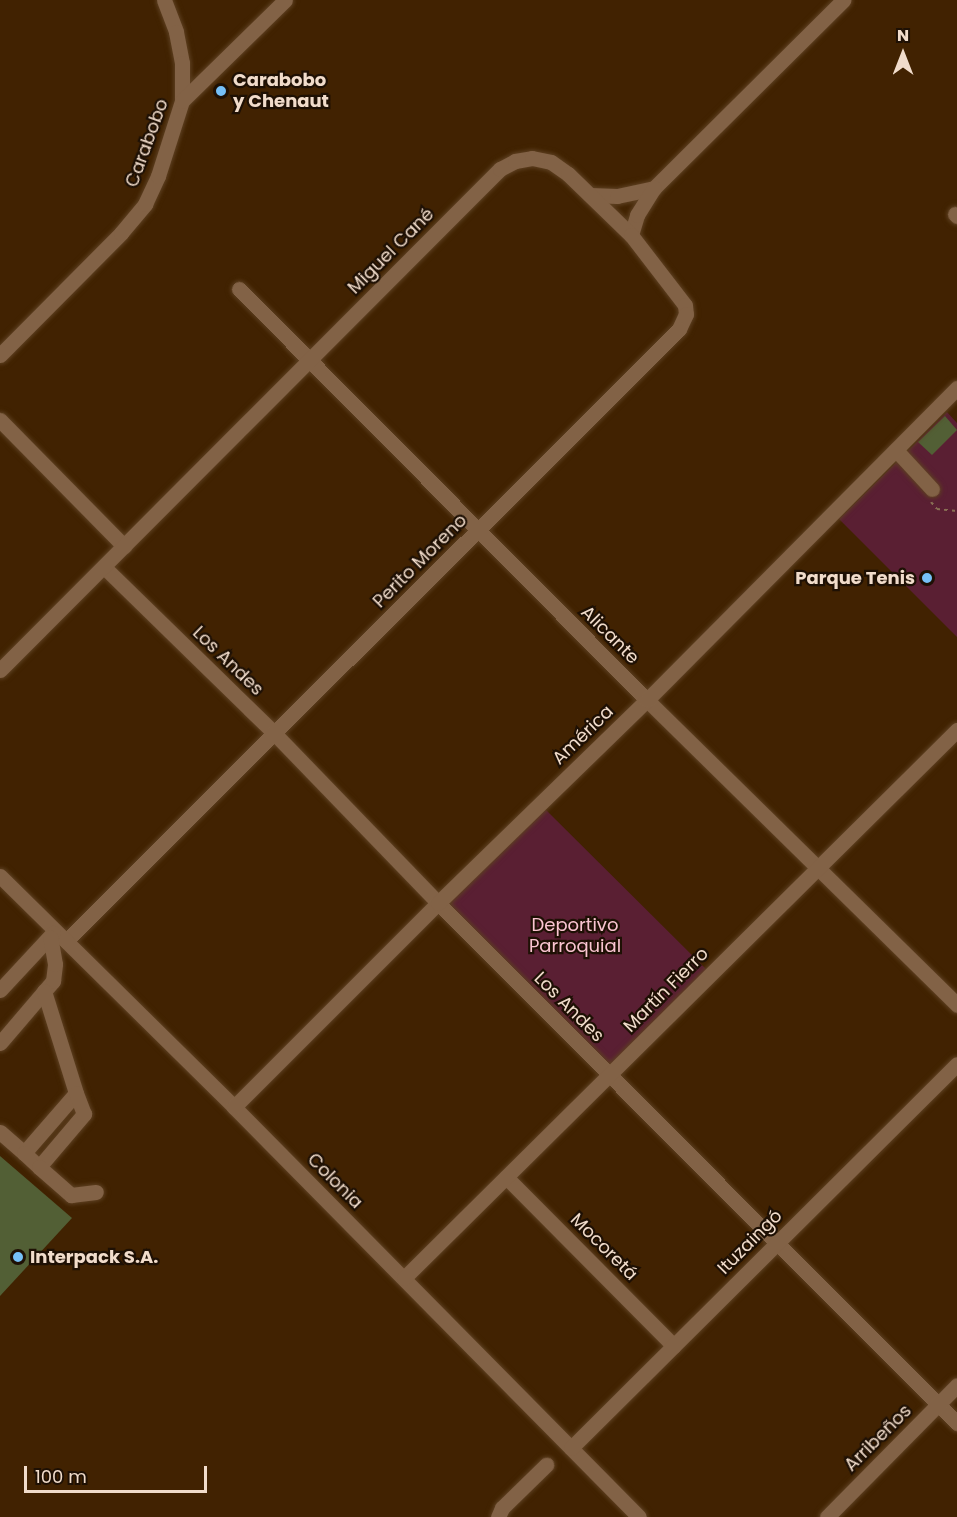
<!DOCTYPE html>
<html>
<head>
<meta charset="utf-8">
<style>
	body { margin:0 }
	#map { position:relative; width:957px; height:1517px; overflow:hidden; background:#412201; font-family:Poppins,sans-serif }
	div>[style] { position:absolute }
	.green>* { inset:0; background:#5a1f33 }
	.building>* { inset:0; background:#525f35 }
	.path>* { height:2px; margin-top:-1px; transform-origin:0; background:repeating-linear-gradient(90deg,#896f54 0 3px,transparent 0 7.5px) }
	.roads { filter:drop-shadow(0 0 2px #5d4021) drop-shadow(0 0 2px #5d4021) }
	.minor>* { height:15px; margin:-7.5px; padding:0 7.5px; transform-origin:7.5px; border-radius:7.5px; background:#826246 }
	.dots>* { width:16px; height:16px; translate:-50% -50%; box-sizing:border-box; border:3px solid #1e1004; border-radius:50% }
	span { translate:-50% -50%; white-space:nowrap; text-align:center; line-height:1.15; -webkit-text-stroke:4.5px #1e1004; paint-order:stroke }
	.poi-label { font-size:18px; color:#f1dccb; font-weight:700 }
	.left { translate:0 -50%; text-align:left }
	.right { translate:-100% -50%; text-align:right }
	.street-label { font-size:18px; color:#f1dccb }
	.park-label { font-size:18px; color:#fac4d1 }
	.north { position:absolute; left:873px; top:24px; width:60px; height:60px; -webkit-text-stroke:4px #1e1004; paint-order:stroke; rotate:0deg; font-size:16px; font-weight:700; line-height:24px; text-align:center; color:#f1dccb }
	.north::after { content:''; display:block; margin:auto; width:21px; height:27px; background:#f1dccb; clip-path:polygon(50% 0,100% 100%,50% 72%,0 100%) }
	.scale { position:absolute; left:24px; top:1466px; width:183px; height:27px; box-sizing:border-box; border:3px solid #f1dccb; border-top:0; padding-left:8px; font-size:18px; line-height:21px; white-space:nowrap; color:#f1dccb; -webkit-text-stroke:4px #1e1004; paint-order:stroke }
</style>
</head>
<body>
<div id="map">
	<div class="green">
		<div style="clip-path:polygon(947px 412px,957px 423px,957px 637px,839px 519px)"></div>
		<div style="clip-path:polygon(541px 805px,708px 971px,610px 1068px,443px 901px)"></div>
	</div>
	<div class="building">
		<div style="clip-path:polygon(945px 416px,957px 430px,932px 455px,918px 442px)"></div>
		<div style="clip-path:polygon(0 1156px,72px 1218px,0 1296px)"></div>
	</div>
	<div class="path">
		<div style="left:931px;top:502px;width:9px;rotate:49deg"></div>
		<div style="left:937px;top:509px;width:20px;rotate:6deg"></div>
	</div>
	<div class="roads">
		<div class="minor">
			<div style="left:164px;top:0;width:34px;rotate:69deg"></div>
			<div style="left:176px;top:32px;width:32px;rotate:79deg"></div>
			<div style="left:182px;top:63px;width:38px;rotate:90deg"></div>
			<div style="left:590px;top:195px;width:27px;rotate:2deg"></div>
			<div style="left:617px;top:196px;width:38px;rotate:-12deg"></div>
			<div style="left:654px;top:188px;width:267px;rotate:-44.8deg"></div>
			<div style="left:955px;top:214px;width:3px;rotate:45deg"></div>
			<div style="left:631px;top:235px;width:21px;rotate:-73deg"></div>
			<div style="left:637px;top:215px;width:32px;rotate:-58deg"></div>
			<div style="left:239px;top:289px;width:579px;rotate:45.21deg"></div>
			<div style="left:647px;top:700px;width:435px;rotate:44.5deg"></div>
			<div style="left:0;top:355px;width:172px;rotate:-45.2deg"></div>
			<div style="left:121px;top:233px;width:38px;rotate:-50deg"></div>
			<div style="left:145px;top:204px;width:31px;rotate:-65deg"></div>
			<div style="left:158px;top:176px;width:79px;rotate:-72.3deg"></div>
			<div style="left:182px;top:101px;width:144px;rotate:-44.4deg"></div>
			<div style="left:0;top:420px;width:177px;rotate:45.5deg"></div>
			<div style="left:896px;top:450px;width:53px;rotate:47.3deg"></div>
			<div style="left:104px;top:567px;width:238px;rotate:44.3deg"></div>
			<div style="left:274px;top:733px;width:236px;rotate:46deg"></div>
			<div style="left:438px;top:903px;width:735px;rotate:45.06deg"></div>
			<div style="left:0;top:670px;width:708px;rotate:-45.06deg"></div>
			<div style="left:500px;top:169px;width:17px;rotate:-28deg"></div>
			<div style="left:515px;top:161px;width:17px;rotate:-10deg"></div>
			<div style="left:532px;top:158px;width:19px;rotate:12deg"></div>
			<div style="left:551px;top:162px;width:21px;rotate:35deg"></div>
			<div style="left:568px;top:174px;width:88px;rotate:44.1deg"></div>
			<div style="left:631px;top:235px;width:88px;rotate:52.4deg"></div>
			<div style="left:685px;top:305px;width:9px;rotate:84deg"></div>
			<div style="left:686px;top:314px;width:17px;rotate:115deg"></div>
			<div style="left:679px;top:329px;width:866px;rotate:135.05deg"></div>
			<div style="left:0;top:876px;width:329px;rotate:44.6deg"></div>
			<div style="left:234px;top:1107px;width:576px;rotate:45.35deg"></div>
			<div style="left:0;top:990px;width:78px;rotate:-47.1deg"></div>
			<div style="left:0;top:1043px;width:82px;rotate:-49.5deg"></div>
			<div style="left:53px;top:981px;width:17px;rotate:-83deg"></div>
			<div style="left:55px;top:964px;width:27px;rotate:-100deg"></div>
			<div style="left:234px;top:1107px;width:288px;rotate:-45deg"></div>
			<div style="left:438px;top:903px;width:291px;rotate:-44.2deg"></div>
			<div style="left:647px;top:700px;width:440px;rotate:-45.2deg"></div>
			<div style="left:0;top:1132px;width:32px;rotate:41deg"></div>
			<div style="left:24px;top:1153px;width:79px;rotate:-49.1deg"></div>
			<div style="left:76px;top:1093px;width:107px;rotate:-107.4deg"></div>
			<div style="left:24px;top:1153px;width:21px;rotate:43deg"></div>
			<div style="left:39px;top:1167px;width:70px;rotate:-49.7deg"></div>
			<div style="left:84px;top:1114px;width:22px;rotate:-111deg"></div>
			<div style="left:39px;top:1167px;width:43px;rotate:41.2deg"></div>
			<div style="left:71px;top:1195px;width:25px;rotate:-7deg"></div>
			<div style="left:506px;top:1177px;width:238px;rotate:45.2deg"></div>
			<div style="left:404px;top:1278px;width:779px;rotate:-44.74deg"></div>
			<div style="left:571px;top:1448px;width:544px;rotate:-44.85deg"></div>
			<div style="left:498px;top:1517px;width:10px;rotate:-66deg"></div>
			<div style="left:502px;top:1508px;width:62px;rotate:-44.3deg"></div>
			<div style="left:827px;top:1517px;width:185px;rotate:-45.4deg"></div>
		</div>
	</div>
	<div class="dots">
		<div style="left:221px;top:91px;background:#76c0f7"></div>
		<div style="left:927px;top:578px;background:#76c0f7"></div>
		<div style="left:18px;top:1257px;background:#76c0f7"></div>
	</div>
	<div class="poi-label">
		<span class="left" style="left:233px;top:91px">Carabobo<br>y Chenaut</span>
		<span class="right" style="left:915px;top:578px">Parque Tenis</span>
		<span class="left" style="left:30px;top:1257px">Interpack S.A.</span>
	</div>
	<div class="street-label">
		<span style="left:147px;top:143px;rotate:-70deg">Carabobo</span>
		<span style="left:391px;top:251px;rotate:-45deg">Miguel Cané</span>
		<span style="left:420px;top:561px;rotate:-45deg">Perito Moreno</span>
		<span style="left:610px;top:635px;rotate:45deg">Alicante</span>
		<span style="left:228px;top:661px;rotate:44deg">Los Andes</span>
		<span style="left:583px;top:735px;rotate:-44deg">América</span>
		<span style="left:666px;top:990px;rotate:-45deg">Martín Fierro</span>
		<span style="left:569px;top:1007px;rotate:45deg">Los Andes</span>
		<span style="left:335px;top:1181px;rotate:45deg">Colonia</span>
		<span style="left:750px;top:1242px;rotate:-45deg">Ituzaingó</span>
		<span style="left:604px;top:1247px;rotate:45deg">Mocoretá</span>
		<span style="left:878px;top:1438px;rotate:-45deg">Arribeños</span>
	</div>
	<div class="park-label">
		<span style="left:575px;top:936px">Deportivo<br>Parroquial</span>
	</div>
	<div class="north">N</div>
	<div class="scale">100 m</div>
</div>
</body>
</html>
